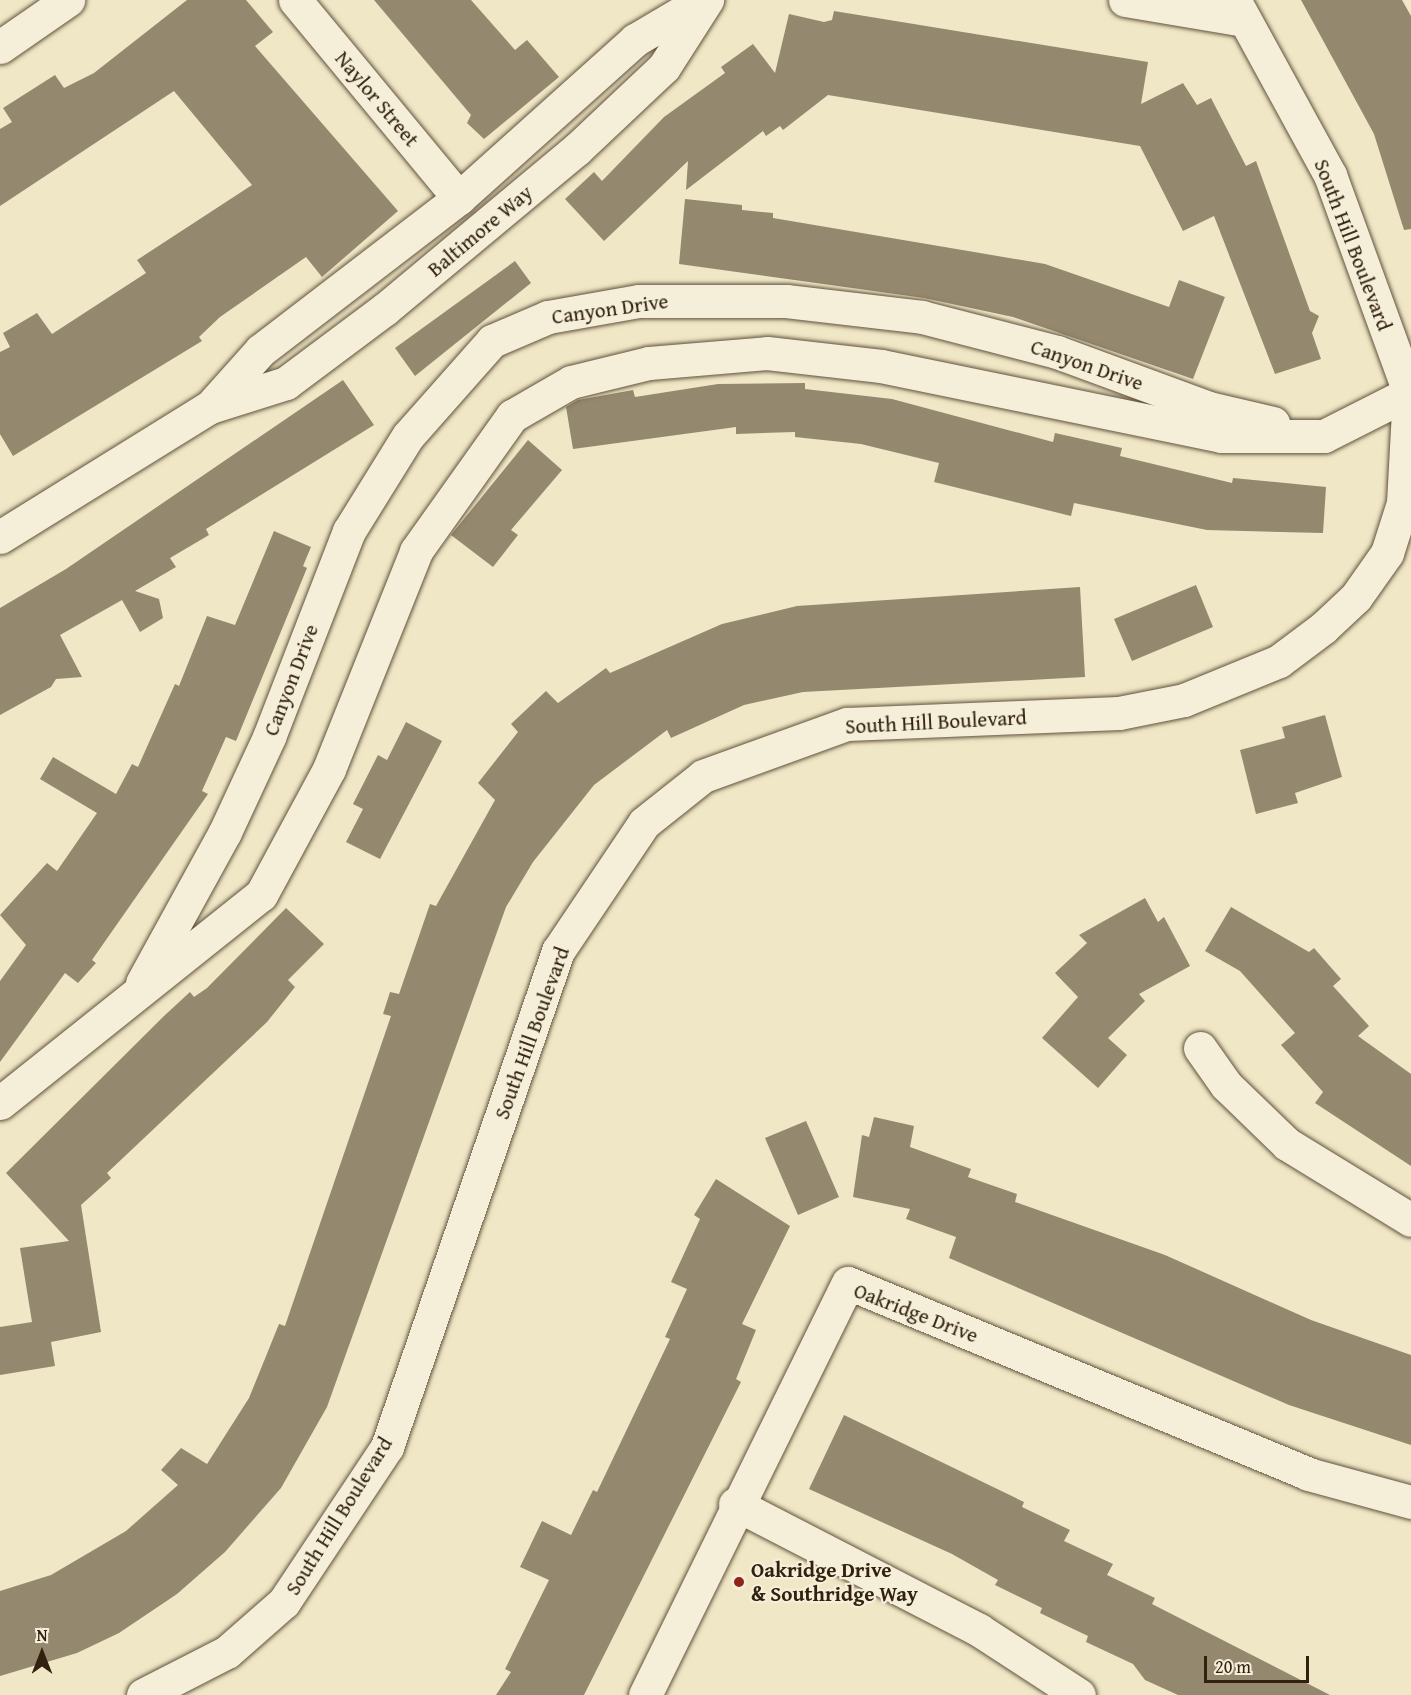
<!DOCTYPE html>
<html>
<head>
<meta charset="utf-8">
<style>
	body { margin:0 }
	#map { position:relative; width:1411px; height:1695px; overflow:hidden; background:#f0e7c6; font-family:"Gentium Book Plus",serif }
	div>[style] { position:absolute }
	.building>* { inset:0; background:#94886e }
	.roads { filter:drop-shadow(0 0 2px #61523c) drop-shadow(0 0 2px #61523c) }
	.minor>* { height:33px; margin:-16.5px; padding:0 16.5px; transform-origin:16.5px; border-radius:16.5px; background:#f5efda }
	.dots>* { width:16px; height:16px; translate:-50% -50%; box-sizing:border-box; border:3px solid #f5efda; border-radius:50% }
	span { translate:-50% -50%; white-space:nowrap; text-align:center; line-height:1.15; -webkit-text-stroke:4.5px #f5efda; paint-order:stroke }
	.street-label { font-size:21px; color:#31210e }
	.poi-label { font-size:21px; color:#31210e; font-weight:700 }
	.left { translate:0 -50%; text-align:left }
	.north { position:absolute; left:12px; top:1623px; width:60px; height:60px; -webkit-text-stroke:4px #f5efda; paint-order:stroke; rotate:0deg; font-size:16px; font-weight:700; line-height:24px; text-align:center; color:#31210e }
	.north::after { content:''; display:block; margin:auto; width:21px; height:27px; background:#31210e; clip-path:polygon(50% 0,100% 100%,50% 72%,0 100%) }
	.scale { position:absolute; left:1204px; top:1656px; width:105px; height:27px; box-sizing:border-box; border:3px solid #31210e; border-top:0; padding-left:8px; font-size:18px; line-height:21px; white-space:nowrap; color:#31210e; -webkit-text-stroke:4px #f5efda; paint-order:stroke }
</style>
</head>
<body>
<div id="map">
	<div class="building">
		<div style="clip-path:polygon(187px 0,246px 0,273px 32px,255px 46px,398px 211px,322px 277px,306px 257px,220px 317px,199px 337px,202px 341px,13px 456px,0 434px,0 352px,10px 347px,3px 333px,37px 313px,52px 334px,146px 273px,137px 260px,252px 185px,174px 91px,0 206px,0 129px,12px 122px,3px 108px,55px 75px,64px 88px,94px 73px)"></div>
		<div style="clip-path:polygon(374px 0,471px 0,515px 50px,527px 40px,559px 77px,484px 139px,467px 123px,471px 115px)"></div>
		<div style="clip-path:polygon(1301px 0,1402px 0,1411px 16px,1411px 229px,1404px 230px,1374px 134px)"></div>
		<div style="clip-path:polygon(834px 11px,1148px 62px,1141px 104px,1183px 83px,1197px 105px,1211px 98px,1246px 166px,1256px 161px,1310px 311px,1319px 316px,1312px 333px,1321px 359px,1275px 374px,1214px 216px,1183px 231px,1140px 146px,828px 95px,783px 130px,780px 126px,766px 136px,763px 131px,686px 190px,688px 161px,604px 241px,565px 199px,594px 172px,602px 181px,664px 117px,725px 73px,721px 67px,753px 44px,775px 73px,789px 14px,824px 22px,832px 20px)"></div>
		<div style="clip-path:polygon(685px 199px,742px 205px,742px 210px,773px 213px,773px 218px,1045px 264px,1169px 307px,1179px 280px,1225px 297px,1193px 379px,1013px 317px,924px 298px,679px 264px)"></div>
		<div style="clip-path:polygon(515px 261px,531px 283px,415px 376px,395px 348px)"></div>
		<div style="clip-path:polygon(343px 380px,374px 425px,206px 529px,209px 535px,170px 558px,176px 567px,135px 591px,159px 599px,163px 618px,140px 632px,122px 600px,60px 635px,82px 677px,56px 679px,51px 687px,0 715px,0 608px,66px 569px)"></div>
		<div style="clip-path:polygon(805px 383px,805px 389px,892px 399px,1053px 442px,1055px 433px,1122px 448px,1120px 456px,1232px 483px,1233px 478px,1326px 487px,1323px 533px,1207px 530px,1074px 503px,1071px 516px,934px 482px,939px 463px,861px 444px,795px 437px,795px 432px,736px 434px,736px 427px,573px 449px,566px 407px,578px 400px,633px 390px,635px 397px,718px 384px)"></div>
		<div style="clip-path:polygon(528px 440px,562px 470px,511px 530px,518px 535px,493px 567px,451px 535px)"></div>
		<div style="clip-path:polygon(274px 531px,311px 547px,303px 566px,307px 568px,236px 741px,226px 737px,202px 791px,208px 794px,92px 960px,96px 963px,78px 983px,65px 973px,0 1062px,0 981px,26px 945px,0 915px,47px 863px,57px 871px,97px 813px,40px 779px,53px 757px,116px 794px,132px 764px,138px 767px,175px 684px,179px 686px,207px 616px,235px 625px)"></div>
		<div style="clip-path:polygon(1196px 585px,1213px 627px,1132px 661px,1114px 619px)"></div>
		<div style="clip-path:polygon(1080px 587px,1085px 677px,803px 692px,744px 705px,671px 738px,667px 730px,594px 785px,533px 862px,506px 907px,327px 1407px,281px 1488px,225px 1552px,177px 1594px,119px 1633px,77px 1653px,0 1676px,0 1591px,51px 1575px,126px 1531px,178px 1485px,161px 1470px,181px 1448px,207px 1464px,249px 1398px,279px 1324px,285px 1326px,391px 1016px,383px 1014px,390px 992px,399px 994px,430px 904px,436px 906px,495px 800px,478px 783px,518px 732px,511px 724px,546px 691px,558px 703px,606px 668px,610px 673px,722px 624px,797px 606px)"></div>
		<div style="clip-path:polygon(1325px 715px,1342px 777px,1295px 793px,1298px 803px,1256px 814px,1240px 750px,1285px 738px,1282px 727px)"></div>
		<div style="clip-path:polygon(406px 722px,442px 741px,380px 859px,346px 842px,363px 809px,353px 804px,378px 755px,387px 760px)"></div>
		<div style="clip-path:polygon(1145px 898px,1158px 922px,1164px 917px,1190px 966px,1139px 994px,1145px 1001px,1108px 1038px,1127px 1055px,1098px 1088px,1042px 1038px,1078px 997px,1055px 973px,1087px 943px,1079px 935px)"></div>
		<div style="clip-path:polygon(1231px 907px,1309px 952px,1314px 948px,1341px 979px,1333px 986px,1369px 1026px,1358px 1036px,1411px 1074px,1411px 1166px,1315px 1103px,1323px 1092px,1281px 1045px,1295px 1033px,1240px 971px,1205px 951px)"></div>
		<div style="clip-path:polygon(286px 908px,324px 944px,288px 980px,295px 987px,267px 1022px,107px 1173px,111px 1178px,81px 1205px,101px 1332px,51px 1342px,55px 1366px,0 1375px,0 1327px,32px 1322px,20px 1248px,69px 1241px,6px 1173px,164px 1016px,190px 992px,194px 997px,207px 988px)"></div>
		<div style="clip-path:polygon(874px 1117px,914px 1126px,910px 1147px,971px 1169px,968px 1177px,1017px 1194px,1015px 1202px,1165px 1255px,1311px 1320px,1411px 1355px,1411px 1445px,1289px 1405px,949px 1258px,956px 1237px,906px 1219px,910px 1209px,853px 1197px,862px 1135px,869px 1137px)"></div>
		<div style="clip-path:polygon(806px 1121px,839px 1197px,798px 1215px,765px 1138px)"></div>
		<div style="clip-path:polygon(716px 1179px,790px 1226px,742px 1324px,756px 1330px,736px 1379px,741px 1382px,584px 1695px,496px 1695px,511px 1672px,505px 1669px,549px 1580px,520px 1567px,542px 1521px,571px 1535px,593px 1490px,597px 1492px,670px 1339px,665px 1337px,687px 1289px,671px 1282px,700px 1219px,694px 1215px)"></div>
		<div style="clip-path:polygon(844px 1415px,1024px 1502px,1022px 1507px,1070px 1530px,1064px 1541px,1113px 1564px,1107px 1575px,1155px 1598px,1152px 1604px,1330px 1695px,1178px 1695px,1145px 1680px,1133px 1664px,1086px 1642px,1088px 1636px,1040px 1613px,1042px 1608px,995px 1585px,998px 1580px,952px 1554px,809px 1489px)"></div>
	</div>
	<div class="roads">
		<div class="minor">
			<div style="left:295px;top:0;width:257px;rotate:50.4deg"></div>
			<div style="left:1125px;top:0;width:121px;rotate:9.5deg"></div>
			<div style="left:0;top:47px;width:83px;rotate:-34.7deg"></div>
			<div style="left:210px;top:407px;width:76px;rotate:-48.2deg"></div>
			<div style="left:261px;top:350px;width:250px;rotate:-37.5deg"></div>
			<div style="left:459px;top:198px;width:237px;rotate:-41.9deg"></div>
			<div style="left:635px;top:40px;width:79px;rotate:-30.5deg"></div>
			<div style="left:0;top:537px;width:247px;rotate:-31.8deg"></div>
			<div style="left:210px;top:407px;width:80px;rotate:-17.5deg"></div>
			<div style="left:286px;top:383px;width:124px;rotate:-36.8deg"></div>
			<div style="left:385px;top:309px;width:249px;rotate:-39.8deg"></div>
			<div style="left:576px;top:150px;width:121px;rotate:-43.3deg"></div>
			<div style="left:664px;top:67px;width:80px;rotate:-57.3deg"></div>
			<div style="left:142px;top:983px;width:172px;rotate:-61.2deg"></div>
			<div style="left:225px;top:832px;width:105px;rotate:-65.1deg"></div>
			<div style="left:269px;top:737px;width:221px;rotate:-68.8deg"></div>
			<div style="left:349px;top:531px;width:112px;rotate:-58.2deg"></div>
			<div style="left:408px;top:436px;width:127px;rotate:-48.5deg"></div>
			<div style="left:492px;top:341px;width:61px;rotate:-23.2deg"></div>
			<div style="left:548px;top:317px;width:92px;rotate:-10deg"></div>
			<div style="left:639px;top:301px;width:147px"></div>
			<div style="left:786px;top:301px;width:137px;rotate:6.7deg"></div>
			<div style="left:922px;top:317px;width:139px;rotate:14.5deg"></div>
			<div style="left:1057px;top:352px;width:162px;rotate:20.2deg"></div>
			<div style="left:1209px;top:408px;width:66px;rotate:13.2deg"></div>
			<div style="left:1200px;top:1048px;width:45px;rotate:54.9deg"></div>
			<div style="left:1226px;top:1085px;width:85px;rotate:44deg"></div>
			<div style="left:1287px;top:1144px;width:145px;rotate:31.5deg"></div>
			<div style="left:0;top:1103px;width:334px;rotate:-38.6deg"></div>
			<div style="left:261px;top:895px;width:143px;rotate:-61.6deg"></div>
			<div style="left:329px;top:769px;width:235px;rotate:-68.2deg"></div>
			<div style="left:416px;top:551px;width:166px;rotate:-54.6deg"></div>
			<div style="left:512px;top:416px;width:68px;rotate:-30deg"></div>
			<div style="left:571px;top:382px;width:80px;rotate:-13.7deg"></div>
			<div style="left:649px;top:363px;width:118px;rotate:-4.8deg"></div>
			<div style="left:767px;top:353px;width:115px;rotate:6.5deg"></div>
			<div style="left:881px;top:366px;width:347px;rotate:11.6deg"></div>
			<div style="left:1221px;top:436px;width:103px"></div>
			<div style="left:1324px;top:436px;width:97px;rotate:-26.8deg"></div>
			<div style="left:735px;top:1504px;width:275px;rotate:27.3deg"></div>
			<div style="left:979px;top:1630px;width:119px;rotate:33deg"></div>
			<div style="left:143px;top:1695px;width:94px;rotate:-27.1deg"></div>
			<div style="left:227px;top:1652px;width:76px;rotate:-41.3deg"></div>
			<div style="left:284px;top:1602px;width:186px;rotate:-56.4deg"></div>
			<div style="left:387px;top:1447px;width:525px;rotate:-70.98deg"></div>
			<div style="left:558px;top:951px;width:154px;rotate:-56.1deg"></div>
			<div style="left:644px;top:823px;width:75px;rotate:-38.5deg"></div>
			<div style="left:703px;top:776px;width:153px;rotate:-19.9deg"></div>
			<div style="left:847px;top:724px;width:272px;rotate:-2.3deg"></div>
			<div style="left:1119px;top:713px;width:66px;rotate:-11.3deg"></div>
			<div style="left:1184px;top:700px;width:103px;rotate:-22.3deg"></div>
			<div style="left:1279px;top:661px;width:55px;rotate:-36.9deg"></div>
			<div style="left:1323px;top:628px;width:45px;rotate:-43.2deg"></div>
			<div style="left:1356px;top:597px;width:54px;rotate:-54.8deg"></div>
			<div style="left:1387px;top:553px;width:52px;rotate:-72.3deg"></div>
			<div style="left:1403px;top:503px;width:111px;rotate:-86.9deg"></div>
			<div style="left:1409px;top:392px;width:231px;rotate:-110deg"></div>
			<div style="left:1330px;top:175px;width:200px;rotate:-118.7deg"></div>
			<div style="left:645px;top:1695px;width:459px;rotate:-63.8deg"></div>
			<div style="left:848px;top:1283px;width:498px;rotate:22.5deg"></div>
			<div style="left:1308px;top:1474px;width:107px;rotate:15.2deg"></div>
		</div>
	</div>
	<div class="dots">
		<div style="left:739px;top:1582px;background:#8f2418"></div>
	</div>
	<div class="street-label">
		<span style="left:377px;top:99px;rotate:50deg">Naylor Street</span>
		<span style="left:480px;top:231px;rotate:-40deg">Baltimore Way</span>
		<span style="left:1353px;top:245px;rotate:69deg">South Hill Boulevard</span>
		<span style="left:610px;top:309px;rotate:-8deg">Canyon Drive</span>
		<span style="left:1087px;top:365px;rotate:19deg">Canyon Drive</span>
		<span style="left:291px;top:680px;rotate:-69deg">Canyon Drive</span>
		<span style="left:936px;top:722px;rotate:-3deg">South Hill Boulevard</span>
		<span style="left:532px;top:1033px;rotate:-70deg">South Hill Boulevard</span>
		<span style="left:916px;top:1313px;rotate:21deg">Oakridge Drive</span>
		<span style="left:339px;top:1516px;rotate:-58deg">South Hill Boulevard</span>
	</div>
	<div class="poi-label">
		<span class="left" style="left:751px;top:1582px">Oakridge Drive<br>&amp; Southridge Way</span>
	</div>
	<div class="north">N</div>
	<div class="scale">20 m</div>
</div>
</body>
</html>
